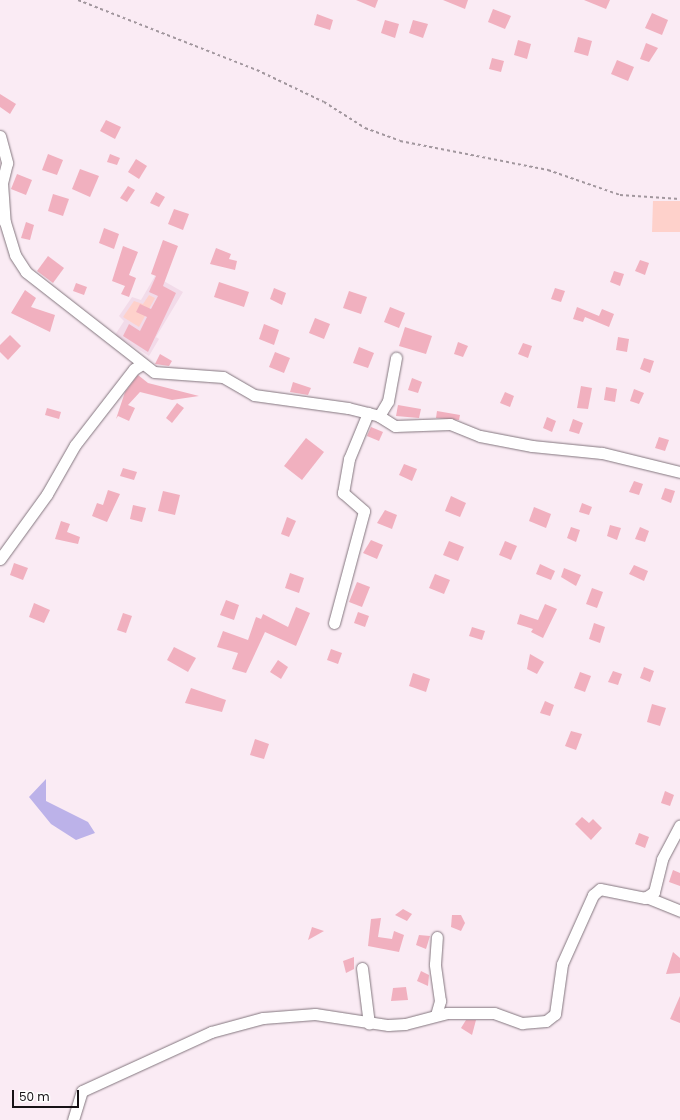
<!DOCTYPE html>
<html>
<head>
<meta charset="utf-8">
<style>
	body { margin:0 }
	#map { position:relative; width:680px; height:1120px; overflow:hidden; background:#faebf4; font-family:Poppins,sans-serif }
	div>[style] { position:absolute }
	.built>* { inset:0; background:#f2dbe9 }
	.green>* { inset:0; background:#fed1cb }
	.water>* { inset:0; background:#bcb2e9 }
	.building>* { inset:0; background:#f1b0bf }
	.path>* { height:1.5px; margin-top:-0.75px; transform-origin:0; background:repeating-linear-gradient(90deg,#a2979e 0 3px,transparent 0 6px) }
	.roads { filter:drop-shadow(0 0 1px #83767e) drop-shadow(0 0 1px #83767e) }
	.minor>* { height:11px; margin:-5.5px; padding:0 5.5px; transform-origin:5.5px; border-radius:5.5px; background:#fff }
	span { translate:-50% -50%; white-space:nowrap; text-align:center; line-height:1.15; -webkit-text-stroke:3px #fff; paint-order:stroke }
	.scale { position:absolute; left:12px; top:1090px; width:67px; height:18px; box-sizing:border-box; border:2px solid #171216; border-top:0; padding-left:5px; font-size:12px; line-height:14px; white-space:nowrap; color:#171216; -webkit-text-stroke:3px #fff; paint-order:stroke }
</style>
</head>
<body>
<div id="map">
	<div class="built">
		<div style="clip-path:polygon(155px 276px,183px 292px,156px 337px,159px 339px,149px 356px,115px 335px,124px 321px,119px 316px,132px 297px,141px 300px)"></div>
	</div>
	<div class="green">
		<div style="clip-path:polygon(653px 201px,680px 201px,680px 232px,652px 232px)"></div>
		<div style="clip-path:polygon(149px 295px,155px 298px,139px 327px,123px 317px,134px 301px,143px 304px)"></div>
	</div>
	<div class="water">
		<div style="clip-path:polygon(46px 779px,46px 801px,88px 822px,95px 833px,76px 840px,51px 824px,29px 797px)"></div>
	</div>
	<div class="building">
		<div style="clip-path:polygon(356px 0,378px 0,375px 8px)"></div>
		<div style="clip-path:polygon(443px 0,468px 0,465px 9px)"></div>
		<div style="clip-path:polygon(584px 0,610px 0,606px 9px)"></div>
		<div style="clip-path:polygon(493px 9px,511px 16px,505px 29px,488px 22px)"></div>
		<div style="clip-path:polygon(652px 13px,668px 20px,662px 35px,645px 28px)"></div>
		<div style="clip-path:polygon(317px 14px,333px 20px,330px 30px,314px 25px)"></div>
		<div style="clip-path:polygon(385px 20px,399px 24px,395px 38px,381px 33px)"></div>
		<div style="clip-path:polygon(413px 20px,428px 24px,423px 38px,409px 33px)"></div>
		<div style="clip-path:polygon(578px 37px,592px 41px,588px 56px,574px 52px)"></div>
		<div style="clip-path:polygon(518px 40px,531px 44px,527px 59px,514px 55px)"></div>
		<div style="clip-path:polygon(646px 43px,658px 48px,649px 62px,640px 59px)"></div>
		<div style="clip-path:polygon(492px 58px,504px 61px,501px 72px,489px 69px)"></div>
		<div style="clip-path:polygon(617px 60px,634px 67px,628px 81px,611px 74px)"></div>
		<div style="clip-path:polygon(0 94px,16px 104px,10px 114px,0 107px)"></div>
		<div style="clip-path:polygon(106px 120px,121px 127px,115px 139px,100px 131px)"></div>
		<div style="clip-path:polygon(48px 154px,63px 160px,57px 175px,42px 170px)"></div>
		<div style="clip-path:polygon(110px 154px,120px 158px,117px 165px,107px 162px)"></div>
		<div style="clip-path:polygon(136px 159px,147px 166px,139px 179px,128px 172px)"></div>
		<div style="clip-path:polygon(80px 169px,99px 176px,90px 197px,72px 189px)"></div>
		<div style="clip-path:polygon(17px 174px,32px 180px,26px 195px,11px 189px)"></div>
		<div style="clip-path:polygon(128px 186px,135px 190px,127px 202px,120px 198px)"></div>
		<div style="clip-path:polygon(156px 192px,165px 197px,159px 207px,150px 203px)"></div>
		<div style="clip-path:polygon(53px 194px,69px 199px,63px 216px,48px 211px)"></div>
		<div style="clip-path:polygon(174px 209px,189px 214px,183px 230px,168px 224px)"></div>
		<div style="clip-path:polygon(26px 222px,34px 225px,30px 240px,21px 238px)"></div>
		<div style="clip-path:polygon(104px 228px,119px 234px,114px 249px,99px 243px)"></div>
		<div style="clip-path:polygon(163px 240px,178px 246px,163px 286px,176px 293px,148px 352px,123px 336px,129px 324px,140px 331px,147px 317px,136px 312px,140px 304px,151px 309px,158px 296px,149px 292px,156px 276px,151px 274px)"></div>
		<div style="clip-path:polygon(123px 246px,138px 252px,129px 275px,136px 278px,129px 297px,121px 294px,125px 286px,112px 281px)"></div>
		<div style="clip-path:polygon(216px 248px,231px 254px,229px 259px,237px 261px,235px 270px,210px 264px)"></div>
		<div style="clip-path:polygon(48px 256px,64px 268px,53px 283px,37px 271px)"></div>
		<div style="clip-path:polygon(640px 260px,649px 263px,645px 275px,635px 271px)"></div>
		<div style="clip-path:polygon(614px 271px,624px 274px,620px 286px,610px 282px)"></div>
		<div style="clip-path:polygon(219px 282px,249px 292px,244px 307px,214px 297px)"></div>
		<div style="clip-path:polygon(76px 283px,87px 287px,84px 295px,73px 291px)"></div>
		<div style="clip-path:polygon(274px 288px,286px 293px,282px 305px,270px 299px)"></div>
		<div style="clip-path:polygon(555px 288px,565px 291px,561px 302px,551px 299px)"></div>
		<div style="clip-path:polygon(25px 290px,36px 298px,31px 307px,55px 315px,50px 332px,11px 313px)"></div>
		<div style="clip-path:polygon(349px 291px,367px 297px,361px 314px,343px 308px)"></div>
		<div style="clip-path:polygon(390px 307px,405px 313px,399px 328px,384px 322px)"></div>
		<div style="clip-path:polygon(577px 307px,599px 316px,602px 309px,614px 314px,609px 327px,585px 317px,583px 322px,573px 319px)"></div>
		<div style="clip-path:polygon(315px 318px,330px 324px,324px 339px,309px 333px)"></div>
		<div style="clip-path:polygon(264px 324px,279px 330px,274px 345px,259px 339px)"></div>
		<div style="clip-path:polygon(405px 327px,432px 336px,426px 354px,399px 346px)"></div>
		<div style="clip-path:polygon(10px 335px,21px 346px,8px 360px,0 352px,0 345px)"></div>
		<div style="clip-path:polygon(618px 337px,629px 339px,627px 352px,616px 350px)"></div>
		<div style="clip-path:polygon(458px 342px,468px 346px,463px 357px,454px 354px)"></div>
		<div style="clip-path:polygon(523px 343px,532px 346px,528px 358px,518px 354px)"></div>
		<div style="clip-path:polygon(359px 347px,374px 353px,368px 368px,353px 363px)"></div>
		<div style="clip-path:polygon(275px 352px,290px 358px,284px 373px,269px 367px)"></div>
		<div style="clip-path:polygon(160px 354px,172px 361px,169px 366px,155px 364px)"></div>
		<div style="clip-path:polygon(644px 358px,654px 361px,650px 373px,640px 369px)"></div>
		<div style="clip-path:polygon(138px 375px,148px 383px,199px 396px,172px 400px,140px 392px,128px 405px,135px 408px,129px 421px,118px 416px,116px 419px,125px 392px)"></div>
		<div style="clip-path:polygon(412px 378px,422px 382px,418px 393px,408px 390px)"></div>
		<div style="clip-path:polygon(293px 382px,311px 388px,308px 395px,290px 392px)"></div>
		<div style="clip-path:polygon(581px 386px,592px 388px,588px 409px,577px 408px)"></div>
		<div style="clip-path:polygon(606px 387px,617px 389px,615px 402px,604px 400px)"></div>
		<div style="clip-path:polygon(634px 389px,644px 393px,639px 404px,630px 401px)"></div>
		<div style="clip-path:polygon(505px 392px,514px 396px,510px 407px,500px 403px)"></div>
		<div style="clip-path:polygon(177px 403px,184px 408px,172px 423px,166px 418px)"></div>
		<div style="clip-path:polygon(398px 405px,421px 409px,419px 418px,396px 416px)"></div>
		<div style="clip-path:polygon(47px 408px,61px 412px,59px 419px,45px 415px)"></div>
		<div style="clip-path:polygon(437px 411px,460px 415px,459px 420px,436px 418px)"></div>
		<div style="clip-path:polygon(547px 417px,556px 421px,552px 432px,543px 428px)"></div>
		<div style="clip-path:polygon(573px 419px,583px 423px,579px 434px,569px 431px)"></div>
		<div style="clip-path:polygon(371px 427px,383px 432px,379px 441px,367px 436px)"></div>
		<div style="clip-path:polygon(659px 437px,669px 440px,665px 451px,655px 448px)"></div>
		<div style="clip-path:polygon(306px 438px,324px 452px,302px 480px,284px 466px)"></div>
		<div style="clip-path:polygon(404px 464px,417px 469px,412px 481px,399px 475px)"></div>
		<div style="clip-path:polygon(123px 468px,137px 472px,134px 480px,120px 476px)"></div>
		<div style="clip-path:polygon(634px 481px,643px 484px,639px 495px,629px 492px)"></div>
		<div style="clip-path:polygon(665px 488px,675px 491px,671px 503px,661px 499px)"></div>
		<div style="clip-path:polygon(108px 490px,120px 494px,107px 522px,92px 516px,97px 503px,103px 505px)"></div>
		<div style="clip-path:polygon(163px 491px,180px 495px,175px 515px,158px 511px)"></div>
		<div style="clip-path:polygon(451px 496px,466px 503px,460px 517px,445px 511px)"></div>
		<div style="clip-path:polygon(582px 503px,592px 507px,589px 515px,579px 512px)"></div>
		<div style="clip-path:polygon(133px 505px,146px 508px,142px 522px,130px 519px)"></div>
		<div style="clip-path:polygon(534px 507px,551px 514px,546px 528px,529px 521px)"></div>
		<div style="clip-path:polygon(385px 510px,397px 515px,392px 529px,377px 523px)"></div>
		<div style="clip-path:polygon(287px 517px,296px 521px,289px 537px,281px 534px)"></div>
		<div style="clip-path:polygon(61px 521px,70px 524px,67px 532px,80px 537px,78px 544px,55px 539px)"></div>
		<div style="clip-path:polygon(610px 525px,621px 528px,617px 540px,607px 536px)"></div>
		<div style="clip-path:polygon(571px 527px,580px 530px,576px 542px,567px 538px)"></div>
		<div style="clip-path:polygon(640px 527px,649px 531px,645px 542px,635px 539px)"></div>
		<div style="clip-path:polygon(371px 540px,383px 545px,377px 559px,363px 553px)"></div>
		<div style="clip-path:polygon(449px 541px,464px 547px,458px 561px,443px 555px)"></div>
		<div style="clip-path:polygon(505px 541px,517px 546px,511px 560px,499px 555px)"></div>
		<div style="clip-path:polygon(14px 563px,28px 568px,23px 580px,10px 575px)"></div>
		<div style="clip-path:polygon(540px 564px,555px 571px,551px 580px,536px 574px)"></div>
		<div style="clip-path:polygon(634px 565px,648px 571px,644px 581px,629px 574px)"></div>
		<div style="clip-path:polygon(564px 568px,581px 575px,576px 586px,561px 577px)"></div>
		<div style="clip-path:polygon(290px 573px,304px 578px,299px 593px,285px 588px)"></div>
		<div style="clip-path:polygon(435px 574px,450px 580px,444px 594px,429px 588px)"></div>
		<div style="clip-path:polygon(357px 582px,370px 587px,362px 607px,349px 602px)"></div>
		<div style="clip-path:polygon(592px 588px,603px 592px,597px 608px,586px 604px)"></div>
		<div style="clip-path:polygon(226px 600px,239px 605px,234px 620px,220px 615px)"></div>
		<div style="clip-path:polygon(34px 603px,50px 610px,44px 623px,29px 617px)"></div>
		<div style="clip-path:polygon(545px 604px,557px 609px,543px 638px,531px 632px,533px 629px,517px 624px,520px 614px,538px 620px)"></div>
		<div style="clip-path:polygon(296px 607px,310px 613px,296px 646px,265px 632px,246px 673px,232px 669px,238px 653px,217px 647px,223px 631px,248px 640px,256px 617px,261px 619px,263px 614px,288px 627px)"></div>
		<div style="clip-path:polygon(358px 612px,369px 616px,365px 627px,354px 623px)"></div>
		<div style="clip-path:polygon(123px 613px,132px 616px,126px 633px,117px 630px)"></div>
		<div style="clip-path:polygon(594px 623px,605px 627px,600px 643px,589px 639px)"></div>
		<div style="clip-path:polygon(472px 627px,485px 631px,482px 640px,469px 636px)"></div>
		<div style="clip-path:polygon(174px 647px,196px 658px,188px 672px,167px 660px)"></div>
		<div style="clip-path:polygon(331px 649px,342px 653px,338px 664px,327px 660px)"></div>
		<div style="clip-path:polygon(530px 654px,544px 662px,537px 674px,527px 669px)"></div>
		<div style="clip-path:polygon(278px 660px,288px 667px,281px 679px,270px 672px)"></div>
		<div style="clip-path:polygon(644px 667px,654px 671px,650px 682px,640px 678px)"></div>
		<div style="clip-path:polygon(613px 671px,622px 674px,618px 685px,608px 682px)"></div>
		<div style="clip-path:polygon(580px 672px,591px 676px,585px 692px,574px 688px)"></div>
		<div style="clip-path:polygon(413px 673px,430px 679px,426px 692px,409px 686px)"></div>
		<div style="clip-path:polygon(191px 688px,226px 700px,222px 712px,185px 703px)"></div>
		<div style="clip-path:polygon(545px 701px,554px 705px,550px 716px,540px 713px)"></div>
		<div style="clip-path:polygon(652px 704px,666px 708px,660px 726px,647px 722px)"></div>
		<div style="clip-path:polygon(571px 731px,582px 734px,576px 750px,565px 746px)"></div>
		<div style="clip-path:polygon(255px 739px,269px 744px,264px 759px,250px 755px)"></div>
		<div style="clip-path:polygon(665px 791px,674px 795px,670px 806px,661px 803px)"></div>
		<div style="clip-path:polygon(582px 817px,589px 823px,593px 819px,602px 828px,591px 840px,575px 824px)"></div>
		<div style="clip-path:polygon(639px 833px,649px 837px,645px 848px,635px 844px)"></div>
		<div style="clip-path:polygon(673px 870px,680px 873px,680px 886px,669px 882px)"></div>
		<div style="clip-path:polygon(403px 909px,412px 914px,407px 921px,395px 915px)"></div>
		<div style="clip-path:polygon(452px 915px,461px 915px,465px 923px,461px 931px,451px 927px)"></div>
		<div style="clip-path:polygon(381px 918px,378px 937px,392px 939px,394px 931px,404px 935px,399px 952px,368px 946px,371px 919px)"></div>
		<div style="clip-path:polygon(312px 927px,324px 931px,308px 940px)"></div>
		<div style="clip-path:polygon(419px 935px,430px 936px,426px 949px,416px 945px)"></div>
		<div style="clip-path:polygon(673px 952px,680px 958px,680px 973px,666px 974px)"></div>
		<div style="clip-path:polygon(354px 957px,354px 969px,346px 973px,343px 961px)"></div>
		<div style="clip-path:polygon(421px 971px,429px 975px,428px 986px,417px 981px)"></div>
		<div style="clip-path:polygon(406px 987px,408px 1000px,391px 1001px,393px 988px)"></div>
		<div style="clip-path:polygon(680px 996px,680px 1023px,670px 1019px)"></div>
		<div style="clip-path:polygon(466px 1020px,476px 1020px,472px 1035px,461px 1028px)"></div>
	</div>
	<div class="path">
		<div style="left:78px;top:0;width:192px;rotate:21.4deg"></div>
		<div style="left:257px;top:70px;width:74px;rotate:25.5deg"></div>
		<div style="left:324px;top:102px;width:49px;rotate:32.4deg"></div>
		<div style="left:365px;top:128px;width:37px;rotate:20deg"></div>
		<div style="left:400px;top:141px;width:151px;rotate:11.1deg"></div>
		<div style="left:548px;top:170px;width:76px;rotate:19.1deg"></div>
		<div style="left:620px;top:195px;width:60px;rotate:3.8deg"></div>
	</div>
	<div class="roads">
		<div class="minor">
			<div style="left:0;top:136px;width:28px;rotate:75deg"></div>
			<div style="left:7px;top:163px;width:21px;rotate:104deg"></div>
			<div style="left:2px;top:183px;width:39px;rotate:86deg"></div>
			<div style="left:5px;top:222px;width:34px;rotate:73deg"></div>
			<div style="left:15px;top:255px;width:20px;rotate:57deg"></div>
			<div style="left:26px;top:272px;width:162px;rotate:38deg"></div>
			<div style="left:154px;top:372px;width:69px;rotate:4.1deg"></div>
			<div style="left:223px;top:377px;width:36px;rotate:30deg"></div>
			<div style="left:254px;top:395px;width:95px;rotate:7.9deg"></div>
			<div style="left:348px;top:408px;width:32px;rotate:14deg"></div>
			<div style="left:379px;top:416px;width:19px;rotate:32deg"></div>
			<div style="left:395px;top:426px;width:55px;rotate:-2.1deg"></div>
			<div style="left:450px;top:424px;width:32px;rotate:22deg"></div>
			<div style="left:480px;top:436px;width:53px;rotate:10.9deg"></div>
			<div style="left:532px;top:446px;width:70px;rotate:5.7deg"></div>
			<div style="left:602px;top:453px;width:80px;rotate:13.7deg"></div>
			<div style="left:379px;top:416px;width:17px;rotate:-59deg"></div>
			<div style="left:388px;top:401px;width:44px;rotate:-79.5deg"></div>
			<div style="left:0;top:559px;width:80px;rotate:-54.1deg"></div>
			<div style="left:47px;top:494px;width:56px;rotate:-60.3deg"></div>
			<div style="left:75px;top:445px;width:96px;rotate:-52.2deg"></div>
			<div style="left:134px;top:369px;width:9px;rotate:-32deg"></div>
			<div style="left:334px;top:623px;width:116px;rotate:-75deg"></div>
			<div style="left:364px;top:511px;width:28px;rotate:-139deg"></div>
			<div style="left:343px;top:493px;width:35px;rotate:-80deg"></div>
			<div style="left:349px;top:459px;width:50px;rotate:-67.6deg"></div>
			<div style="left:646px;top:897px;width:37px;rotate:22deg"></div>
			<div style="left:362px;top:968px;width:56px;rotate:82.9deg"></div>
			<div style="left:436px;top:1015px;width:15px;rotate:-74deg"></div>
			<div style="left:440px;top:1001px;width:37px;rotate:-98deg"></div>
			<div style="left:435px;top:964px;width:27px;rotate:-86deg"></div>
			<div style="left:73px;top:1120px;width:30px;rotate:-73deg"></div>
			<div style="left:82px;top:1091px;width:142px;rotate:-24.6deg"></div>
			<div style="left:211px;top:1032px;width:54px;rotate:-15.1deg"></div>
			<div style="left:263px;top:1018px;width:52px;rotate:-4.4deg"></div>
			<div style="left:315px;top:1014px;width:74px;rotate:8.6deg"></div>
			<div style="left:388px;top:1025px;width:17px;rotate:-3deg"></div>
			<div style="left:405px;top:1024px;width:43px;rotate:-14.7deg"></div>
			<div style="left:447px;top:1013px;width:47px"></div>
			<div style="left:494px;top:1013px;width:30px;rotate:20deg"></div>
			<div style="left:522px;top:1023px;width:24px;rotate:-5deg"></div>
			<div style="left:546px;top:1021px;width:11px;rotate:-38deg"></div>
			<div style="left:555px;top:1014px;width:50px;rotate:-82deg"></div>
			<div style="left:562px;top:964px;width:76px;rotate:-65.8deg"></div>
			<div style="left:593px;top:895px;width:9px;rotate:-41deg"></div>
			<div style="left:600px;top:889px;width:46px;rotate:11.3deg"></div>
			<div style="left:645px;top:898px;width:11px;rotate:-34deg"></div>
			<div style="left:654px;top:892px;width:34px;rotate:-76deg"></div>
			<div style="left:662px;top:859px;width:38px;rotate:-62deg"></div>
		</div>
	</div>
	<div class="scale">50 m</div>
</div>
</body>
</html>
